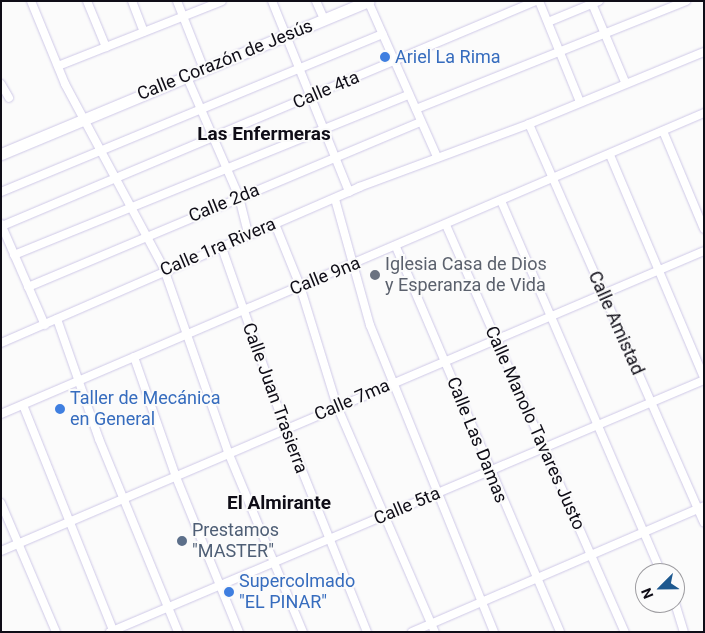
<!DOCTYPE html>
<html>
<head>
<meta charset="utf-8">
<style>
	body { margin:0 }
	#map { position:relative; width:705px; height:633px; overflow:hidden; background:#fbfbfb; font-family:Roboto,sans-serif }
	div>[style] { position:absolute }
	.roads { filter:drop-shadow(0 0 1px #cec8e7) drop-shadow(0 0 1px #cec8e7) }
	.street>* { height:8px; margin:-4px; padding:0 4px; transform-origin:4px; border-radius:4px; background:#fff }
	.secondary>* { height:11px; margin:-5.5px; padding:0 5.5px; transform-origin:5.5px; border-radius:5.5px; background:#fff }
	.dots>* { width:14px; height:14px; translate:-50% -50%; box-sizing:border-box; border:2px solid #fbfbfb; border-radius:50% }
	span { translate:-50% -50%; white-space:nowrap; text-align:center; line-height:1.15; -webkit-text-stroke:4px #fbfbfb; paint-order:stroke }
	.shop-label { font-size:18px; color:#366cbe }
	.left { translate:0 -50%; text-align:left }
	.street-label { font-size:18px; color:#0f0d17 }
	.worship-label { font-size:18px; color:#5b616d }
	.service-label { font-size:18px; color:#4e5e75 }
	.neighbourhood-label { font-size:19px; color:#0f0d17; font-weight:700 }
	.frame { position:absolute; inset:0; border:2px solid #0f0d17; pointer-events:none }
	.north { position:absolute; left:635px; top:563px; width:50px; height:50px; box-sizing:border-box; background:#fbfbfb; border:1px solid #9d9ca0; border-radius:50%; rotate:247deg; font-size:14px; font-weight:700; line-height:20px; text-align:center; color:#0f0d17 }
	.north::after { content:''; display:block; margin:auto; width:18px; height:22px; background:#1d588f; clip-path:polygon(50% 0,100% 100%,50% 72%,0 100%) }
</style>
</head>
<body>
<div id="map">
	<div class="roads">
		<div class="street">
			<div style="left:31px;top:1px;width:90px;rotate:67.7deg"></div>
			<div style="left:65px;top:84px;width:210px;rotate:61.8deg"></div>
			<div style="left:164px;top:269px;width:194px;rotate:70.7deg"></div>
			<div style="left:228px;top:452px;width:195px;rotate:67.4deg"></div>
			<div style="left:87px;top:1px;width:50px;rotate:67.6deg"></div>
			<div style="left:132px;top:1px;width:33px;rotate:69deg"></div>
			<div style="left:177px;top:1px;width:71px;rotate:68.5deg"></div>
			<div style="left:272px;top:1px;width:206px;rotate:68deg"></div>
			<div style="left:316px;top:1px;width:20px;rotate:66deg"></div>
			<div style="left:368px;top:1px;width:171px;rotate:66.1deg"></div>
			<div style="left:539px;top:1px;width:109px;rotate:67.9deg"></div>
			<div style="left:591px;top:1px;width:88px;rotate:67.2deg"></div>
			<div style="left:548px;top:22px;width:55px;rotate:-22.4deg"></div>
			<div style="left:58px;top:66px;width:176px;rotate:-21.6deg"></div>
			<div style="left:186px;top:75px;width:133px;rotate:66.5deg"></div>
			<div style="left:239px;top:197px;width:38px;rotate:76deg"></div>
			<div style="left:1px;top:84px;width:16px;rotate:60deg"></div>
			<div style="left:416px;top:109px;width:291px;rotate:-21.8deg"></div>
			<div style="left:529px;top:124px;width:435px;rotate:66.3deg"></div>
			<div style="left:663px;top:131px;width:106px;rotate:67.3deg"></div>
			<div style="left:610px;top:155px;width:242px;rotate:67.1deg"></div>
			<div style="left:1px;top:192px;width:413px;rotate:-22.5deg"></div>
			<div style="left:335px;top:199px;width:131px;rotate:74.5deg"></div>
			<div style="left:370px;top:325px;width:331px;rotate:68deg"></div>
			<div style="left:502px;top:203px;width:403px;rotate:66.7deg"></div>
			<div style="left:1px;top:224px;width:110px;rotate:66.5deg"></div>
			<div style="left:275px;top:224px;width:67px;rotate:68deg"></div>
			<div style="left:300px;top:286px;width:126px;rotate:72.9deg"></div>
			<div style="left:337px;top:406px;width:246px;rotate:66.6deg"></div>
			<div style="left:446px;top:225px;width:445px;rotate:66.3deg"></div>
			<div style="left:2px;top:226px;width:579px;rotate:-22.85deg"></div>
			<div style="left:221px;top:245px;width:194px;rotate:70.7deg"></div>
			<div style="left:285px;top:428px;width:220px;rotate:68.1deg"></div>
			<div style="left:396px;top:247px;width:418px;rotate:66.9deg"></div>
			<div style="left:14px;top:255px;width:426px;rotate:-22.1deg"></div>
			<div style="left:28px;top:287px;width:426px;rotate:-22.8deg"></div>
			<div style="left:57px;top:319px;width:127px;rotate:70.7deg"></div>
			<div style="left:99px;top:439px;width:209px;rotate:67.7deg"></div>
			<div style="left:1px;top:343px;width:391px;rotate:-23.5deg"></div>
			<div style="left:359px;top:187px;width:181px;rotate:-20.3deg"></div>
			<div style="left:529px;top:124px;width:189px;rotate:-22.4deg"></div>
			<div style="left:134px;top:357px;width:127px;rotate:70.7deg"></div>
			<div style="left:176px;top:477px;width:167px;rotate:67.9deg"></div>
			<div style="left:23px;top:405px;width:245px;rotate:68.2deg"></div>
			<div style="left:1px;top:414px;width:765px;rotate:-23.18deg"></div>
			<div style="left:1px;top:503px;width:140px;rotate:66.9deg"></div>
			<div style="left:1px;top:551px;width:764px;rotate:-23.11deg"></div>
			<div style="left:675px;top:603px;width:30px;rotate:73deg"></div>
			<div style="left:110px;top:632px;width:645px;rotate:-22.99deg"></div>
			<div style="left:412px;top:632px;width:318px;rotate:-23.3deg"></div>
		</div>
		<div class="secondary">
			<div style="left:1px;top:154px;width:398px;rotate:-22.6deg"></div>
		</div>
	</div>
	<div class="dots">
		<div style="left:385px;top:57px;background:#3f7fe0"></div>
		<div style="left:375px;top:275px;background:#6b7280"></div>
		<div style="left:60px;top:409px;background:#3f7fe0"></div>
		<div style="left:182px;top:541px;background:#5c6f8a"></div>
		<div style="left:229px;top:592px;background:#3f7fe0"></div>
	</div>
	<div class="shop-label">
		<span class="left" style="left:395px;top:57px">Ariel La Rima</span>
		<span class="left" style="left:70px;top:409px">Taller de Mecánica<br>en General</span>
		<span class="left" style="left:239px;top:592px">Supercolmado<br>"EL PINAR"</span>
	</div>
	<div class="street-label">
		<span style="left:225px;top:60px;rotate:-22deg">Calle Corazón de Jesús</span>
		<span style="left:326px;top:90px;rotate:-23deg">Calle 4ta</span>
		<span style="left:224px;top:203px;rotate:-22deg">Calle 2da</span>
		<span style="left:218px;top:247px;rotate:-23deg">Calle 1ra Rivera</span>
		<span style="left:325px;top:276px;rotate:-22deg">Calle 9na</span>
		<span style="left:616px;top:323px;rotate:66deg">Calle Amistad</span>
		<span style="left:275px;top:398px;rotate:70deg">Calle Juan Trasierra</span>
		<span style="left:352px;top:400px;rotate:-23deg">Calle 7ma</span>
		<span style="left:535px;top:428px;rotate:66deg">Calle Manolo Tavares Justo</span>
		<span style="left:477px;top:440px;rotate:68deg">Calle Las Damas</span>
		<span style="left:407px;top:506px;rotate:-23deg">Calle 5ta</span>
	</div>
	<div class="worship-label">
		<span class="left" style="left:385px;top:275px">Iglesia Casa de Dios<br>y Esperanza de Vida</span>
	</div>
	<div class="service-label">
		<span class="left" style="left:192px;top:541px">Prestamos<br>"MASTER"</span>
	</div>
	<div class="neighbourhood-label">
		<span style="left:264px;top:134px">Las Enfermeras</span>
		<span style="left:279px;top:503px">El Almirante</span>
	</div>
	<div class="frame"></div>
	<div class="north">N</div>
</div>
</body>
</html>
